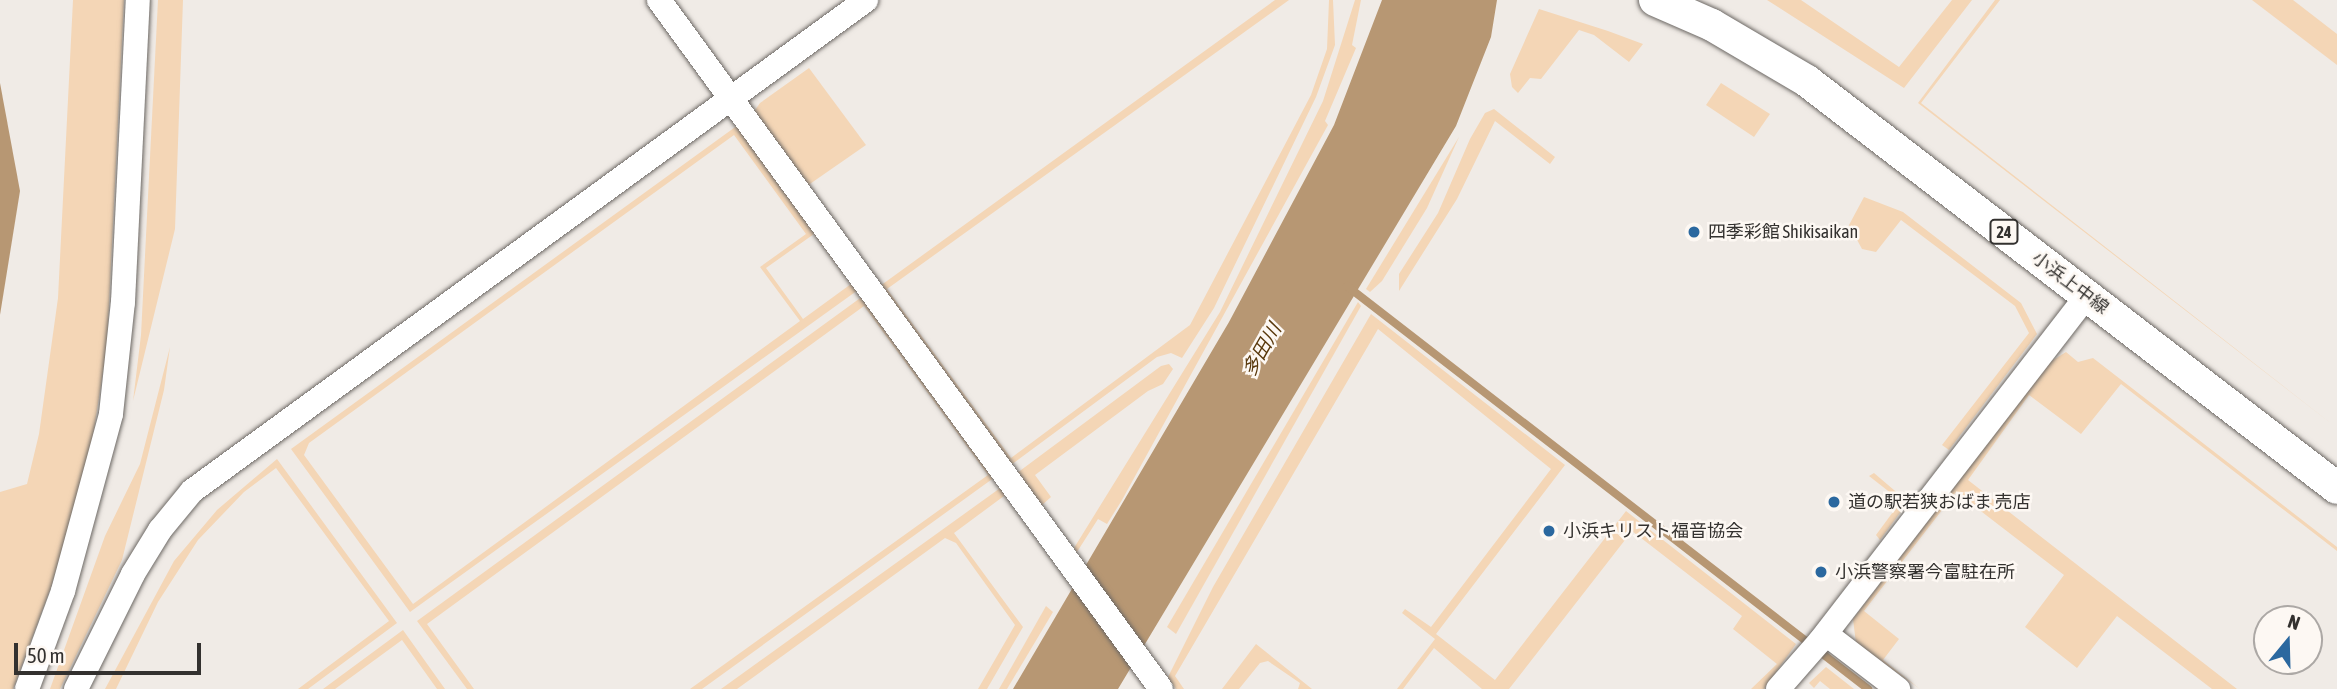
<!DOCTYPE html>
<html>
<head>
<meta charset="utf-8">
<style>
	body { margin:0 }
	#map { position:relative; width:2337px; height:689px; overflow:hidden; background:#f0ebe6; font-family:"Asap Condensed","Noto Sans JP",sans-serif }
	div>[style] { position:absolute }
	.green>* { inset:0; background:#f4d6b6 }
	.water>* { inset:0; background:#b79773 }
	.stream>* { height:8px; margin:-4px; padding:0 4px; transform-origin:4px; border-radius:4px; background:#b79773 }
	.roads { filter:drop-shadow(0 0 2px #6c6864) drop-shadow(0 0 2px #6c6864) }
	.minor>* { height:24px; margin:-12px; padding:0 12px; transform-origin:12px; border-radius:12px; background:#fff }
	.major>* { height:32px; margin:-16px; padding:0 16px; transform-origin:16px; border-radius:16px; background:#fff }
	.dots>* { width:19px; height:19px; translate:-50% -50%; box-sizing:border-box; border:4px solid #fdf8f3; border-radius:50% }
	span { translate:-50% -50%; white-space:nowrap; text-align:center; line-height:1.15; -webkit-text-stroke:5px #fdf8f3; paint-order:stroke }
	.shield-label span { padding:2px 5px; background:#fdf8f3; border:2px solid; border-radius:5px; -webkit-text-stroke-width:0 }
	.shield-label { font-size:16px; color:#33312f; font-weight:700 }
	.poi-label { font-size:18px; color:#33312f }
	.left { translate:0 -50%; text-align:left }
	.street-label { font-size:18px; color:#33312f }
	.water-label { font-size:19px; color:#59380b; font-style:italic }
	.north { position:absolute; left:2253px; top:605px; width:70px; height:70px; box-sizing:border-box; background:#fdf8f3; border:2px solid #aca8a5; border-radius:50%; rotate:19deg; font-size:19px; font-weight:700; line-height:28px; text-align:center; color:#33312f }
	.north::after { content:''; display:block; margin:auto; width:24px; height:32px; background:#2b689f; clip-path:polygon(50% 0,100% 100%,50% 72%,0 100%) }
	.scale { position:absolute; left:14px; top:643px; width:187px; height:32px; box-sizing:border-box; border:4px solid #33312f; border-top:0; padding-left:9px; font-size:21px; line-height:24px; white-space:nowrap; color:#33312f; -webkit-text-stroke:5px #fdf8f3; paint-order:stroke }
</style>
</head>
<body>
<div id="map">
	<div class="green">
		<div style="clip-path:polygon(73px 0,124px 0,107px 346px,90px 455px,51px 587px,13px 689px,0 689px,0 492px,27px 484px,39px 434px,58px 298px)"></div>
		<div style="clip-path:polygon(158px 0,183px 0,175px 229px,133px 401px,141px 335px)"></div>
		<div style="clip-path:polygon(1275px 0,1289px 0,887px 289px,1011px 458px,1190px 325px,1311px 95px,1327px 49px,1329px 0,1333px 0,1335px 45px,1316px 97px,1214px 308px,1182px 358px,1171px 353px,1157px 357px,1011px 465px,880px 286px)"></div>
		<div style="clip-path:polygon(1355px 0,1361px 0,1352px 45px,1356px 48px,1325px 121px,1328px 125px,1122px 500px,1107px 524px,1098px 519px,1077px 552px,1074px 548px,1220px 312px,1323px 101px)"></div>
		<div style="clip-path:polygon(1767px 0,1801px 0,1899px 67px,1952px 0,1972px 0,1904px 88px)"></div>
		<div style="clip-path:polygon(1995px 0,2000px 0,1921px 103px,2337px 428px,1918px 103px)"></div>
		<div style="clip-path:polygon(2252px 0,2293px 0,2337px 34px,2337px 65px)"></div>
		<div style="clip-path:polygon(1539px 9px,1608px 31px,1643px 44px,1629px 62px,1594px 35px,1579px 30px,1541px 79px,1530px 78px,1518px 93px,1512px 87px,1510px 74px)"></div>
		<div style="clip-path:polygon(809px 68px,866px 145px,807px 186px,753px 113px,760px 103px)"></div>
		<div style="clip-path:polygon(1721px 83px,1770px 114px,1754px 137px,1706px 105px)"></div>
		<div style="clip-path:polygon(1494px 109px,1555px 157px,1550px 164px,1495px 121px,1457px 199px,1399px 291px,1399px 274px,1438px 213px,1470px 139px,1485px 113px)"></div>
		<div style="clip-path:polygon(evenodd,738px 125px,858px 290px,410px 612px,291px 449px,738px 125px,734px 135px,806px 234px,760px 267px,800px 321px,413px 604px,304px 455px,309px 443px,734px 135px,738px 125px,814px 234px,851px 284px,803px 319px,766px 268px,814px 234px)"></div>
		<div style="clip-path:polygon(1459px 137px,1427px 208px,1382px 281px,1370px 292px,1366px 289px)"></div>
		<div style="clip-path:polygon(1864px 197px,1903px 212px,2021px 303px,2037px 334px,1949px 450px,1942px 445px,2029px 333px,2015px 306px,1901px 220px,1876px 252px,1862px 249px,1849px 225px)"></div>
		<div style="clip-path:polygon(863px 296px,995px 477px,702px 689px,690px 689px,988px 475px,864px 306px,427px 624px,474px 689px,467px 689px,417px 621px)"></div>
		<div style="clip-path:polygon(1358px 302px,1361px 306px,1176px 634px,1167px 627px)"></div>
		<div style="clip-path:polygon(1371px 314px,1565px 465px,1436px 634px,1495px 680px,1626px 511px,1796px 644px,1764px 689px,1751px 689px,1777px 664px,1733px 629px,1742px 616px,1632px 531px,1509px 689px,1482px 689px,1434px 648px,1403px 689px,1397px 689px,1435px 639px,1402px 613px,1405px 609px,1431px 627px,1551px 469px,1378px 329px,1175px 676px,1184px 689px,1176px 689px,1168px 677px,1213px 587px)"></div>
		<div style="clip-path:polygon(170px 347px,164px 390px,122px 560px,60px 689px,50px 689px,105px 536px,140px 464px)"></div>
		<div style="clip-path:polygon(2066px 352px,2078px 362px,2093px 358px,2337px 547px,2337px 551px,2121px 384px,2081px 434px,2029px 395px,1968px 480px,2237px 689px,2212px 689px,2117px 616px,2077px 668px,2025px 627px,2064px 575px,1956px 492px,1864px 611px,1899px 639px,1883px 660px,1920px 689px,1856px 643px,1853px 619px,2050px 362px)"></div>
		<div style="clip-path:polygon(1169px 364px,1173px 369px,1163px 384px,1148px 391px,1035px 475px,1051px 497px,1041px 506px,1017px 473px,1161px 366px)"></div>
		<div style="clip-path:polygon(277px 459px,397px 623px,308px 689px,298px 689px,389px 621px,276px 468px,244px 492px,198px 540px,158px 602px,116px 689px,105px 689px,174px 561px,217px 510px)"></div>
		<div style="clip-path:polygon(1874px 473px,1908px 502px,1880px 540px,1876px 535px,1901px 501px,1869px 476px)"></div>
		<div style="clip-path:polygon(1003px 486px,1008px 493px,954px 533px,1023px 627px,987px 689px,978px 689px,1015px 625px,956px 543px,945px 538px,737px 689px,721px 689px)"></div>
		<div style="clip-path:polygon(1046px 606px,1053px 612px,1007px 689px,999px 689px)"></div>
		<div style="clip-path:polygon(403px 630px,445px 689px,437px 689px,402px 640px,335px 689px,323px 689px)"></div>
		<div style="clip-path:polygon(1256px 644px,1312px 689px,1298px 689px,1300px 683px,1268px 661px,1260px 663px,1239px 689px,1222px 689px)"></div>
		<div style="clip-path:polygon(1826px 667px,1854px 689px,1830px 689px,1820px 681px,1814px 688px,1809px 683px)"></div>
	</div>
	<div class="water">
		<div style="clip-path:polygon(1382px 0,1497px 0,1491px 37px,1456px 126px,1118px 689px,1013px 689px,1229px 322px,1334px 125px)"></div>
		<div style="clip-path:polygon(0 83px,20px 191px,0 315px)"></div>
	</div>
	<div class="stream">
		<div style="left:1347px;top:286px;width:659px;rotate:37.72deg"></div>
	</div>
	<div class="roads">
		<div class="minor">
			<div style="left:659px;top:0;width:852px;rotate:53.92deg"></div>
			<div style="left:1826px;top:634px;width:91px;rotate:37.4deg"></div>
			<div style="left:27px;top:689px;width:104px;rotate:-69.8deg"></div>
			<div style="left:63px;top:591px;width:183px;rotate:-74.8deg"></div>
			<div style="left:111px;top:414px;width:113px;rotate:-83.9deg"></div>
			<div style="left:123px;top:302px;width:302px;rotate:-87.2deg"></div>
			<div style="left:76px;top:689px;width:128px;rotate:-63.6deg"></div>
			<div style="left:133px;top:574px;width:52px;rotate:-58.5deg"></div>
			<div style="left:160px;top:530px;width:50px;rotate:-50.6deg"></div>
			<div style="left:192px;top:491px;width:834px;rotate:-36.07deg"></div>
			<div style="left:1778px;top:689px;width:64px;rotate:-48.8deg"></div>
			<div style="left:1820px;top:641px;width:437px;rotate:-52.3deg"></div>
		</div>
		<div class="major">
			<div style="left:1655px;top:0;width:62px;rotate:23.7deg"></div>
			<div style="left:1712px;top:25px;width:110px;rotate:30.5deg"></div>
			<div style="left:1807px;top:81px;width:668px;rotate:37.52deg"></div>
		</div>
	</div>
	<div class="dots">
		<div style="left:1694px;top:232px;background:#2b689f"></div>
		<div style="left:1834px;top:502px;background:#2b689f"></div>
		<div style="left:1549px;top:531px;background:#2b689f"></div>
		<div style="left:1821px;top:572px;background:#2b689f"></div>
	</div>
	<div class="shield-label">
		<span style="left:2004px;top:232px">24</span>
	</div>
	<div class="poi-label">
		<span class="left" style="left:1708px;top:232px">四季彩館 Shikisaikan</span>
		<span class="left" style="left:1848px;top:502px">道の駅若狭おばま 売店</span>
		<span class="left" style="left:1563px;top:531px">小浜キリスト福音協会</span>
		<span class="left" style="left:1835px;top:572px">小浜警察署今富駐在所</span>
	</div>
	<div class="street-label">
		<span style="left:2070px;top:283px;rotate:37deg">小浜上中線</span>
	</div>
	<div class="water-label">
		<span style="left:1262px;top:350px;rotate:-60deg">多田川</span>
	</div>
	<div class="north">N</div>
	<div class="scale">50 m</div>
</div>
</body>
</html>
